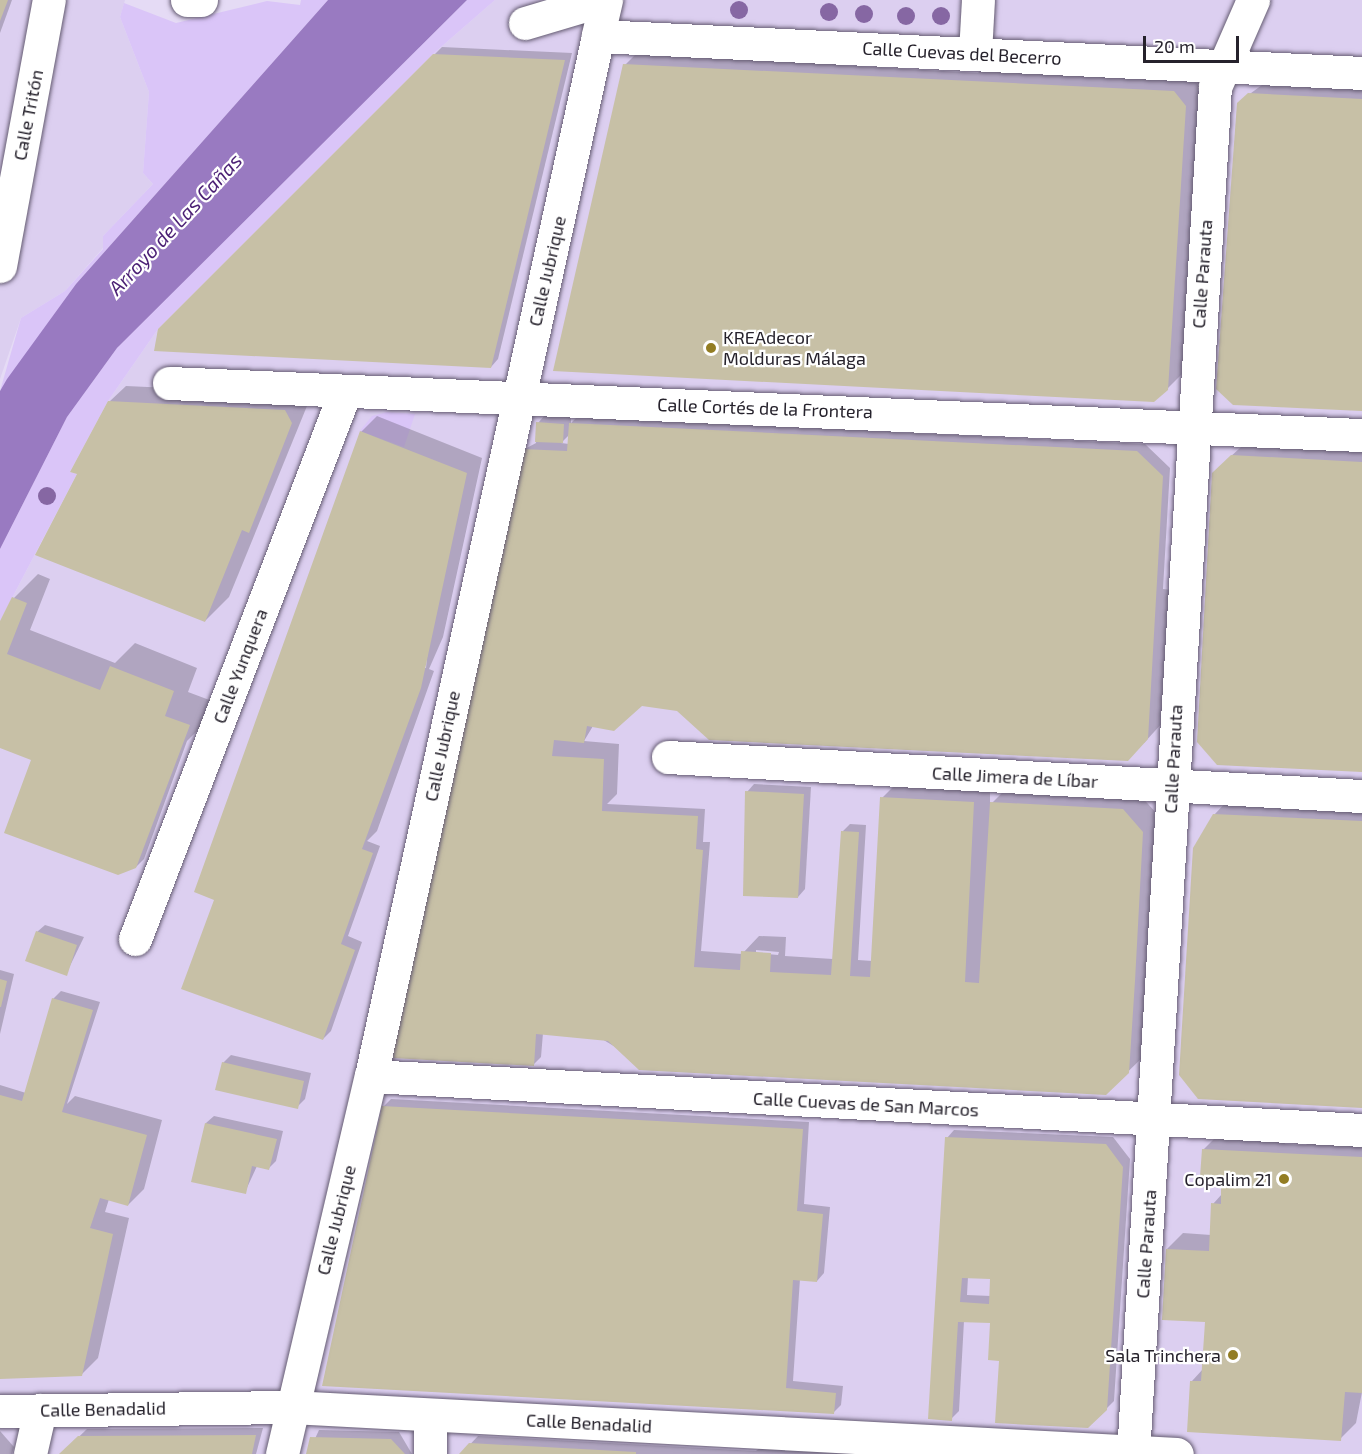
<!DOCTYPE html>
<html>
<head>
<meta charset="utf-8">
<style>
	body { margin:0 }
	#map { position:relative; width:1362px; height:1454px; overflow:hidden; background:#e5dbf5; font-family:"Exo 2",sans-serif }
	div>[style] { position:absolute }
	.built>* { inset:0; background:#dccff0 }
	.green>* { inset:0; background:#dac5f8 }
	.water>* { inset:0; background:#997ac1 }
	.shadow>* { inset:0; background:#0003 }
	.building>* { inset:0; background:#c7c0a6 }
	.roads { filter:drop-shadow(0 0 2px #645b71) drop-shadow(0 0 2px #645b71) }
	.minor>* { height:33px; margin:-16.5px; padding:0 16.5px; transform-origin:16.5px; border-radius:16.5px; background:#fff }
	.trees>* { width:18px; height:18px; margin:-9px; border-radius:50%; background:#8667a3 }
	.dots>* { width:16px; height:16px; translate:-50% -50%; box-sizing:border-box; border:3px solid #fff; border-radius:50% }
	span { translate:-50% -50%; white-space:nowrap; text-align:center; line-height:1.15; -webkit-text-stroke:4.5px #fff; paint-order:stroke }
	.street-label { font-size:18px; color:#26222c }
	.poi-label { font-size:18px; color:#26222c }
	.left { translate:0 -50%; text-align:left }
	.right { translate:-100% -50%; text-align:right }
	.water-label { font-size:20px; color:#4a1f74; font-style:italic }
	.scale { position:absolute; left:1143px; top:36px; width:96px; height:27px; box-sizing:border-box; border:3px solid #26222c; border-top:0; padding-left:8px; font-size:18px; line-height:21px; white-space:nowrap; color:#26222c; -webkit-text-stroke:4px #fff; paint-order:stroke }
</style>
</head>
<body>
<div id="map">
	<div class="built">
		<div style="clip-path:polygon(0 0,125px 0,120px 17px,149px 92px,143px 173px,153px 184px,103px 236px,103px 248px,65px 291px,21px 318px,0 379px)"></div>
		<div style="clip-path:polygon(495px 0,1362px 0,1362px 1454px,0 1454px,0 621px,77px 474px,70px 472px,108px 401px,158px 329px,433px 54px)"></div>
	</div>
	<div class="green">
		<div style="clip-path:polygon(301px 0,328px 0,76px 284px,0 391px,21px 318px,65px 291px,103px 249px,103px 236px,153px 184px,143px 173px,149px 92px,120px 17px,124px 3px,176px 23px,267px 1px,300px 5px)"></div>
		<div style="clip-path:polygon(467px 0,495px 0,433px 54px,158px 329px,108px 401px,70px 472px,77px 474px,0 621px,0 549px,67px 417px,117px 348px)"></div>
		<div style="clip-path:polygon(387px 412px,415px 414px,404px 447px,360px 431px,372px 416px)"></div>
	</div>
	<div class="water">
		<div style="clip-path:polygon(328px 0,467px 0,117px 348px,67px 417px,0 549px,0 391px,7px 379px,76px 284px)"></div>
	</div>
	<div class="shadow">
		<div style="clip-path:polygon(0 0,12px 0,0 33px)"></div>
		<div style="clip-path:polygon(442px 47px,572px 53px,498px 359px,491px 367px,159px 330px)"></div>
		<div style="clip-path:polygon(641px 49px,839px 56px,838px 65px,978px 73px,986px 65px,1190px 76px,1202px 89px,1184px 372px,1167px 389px,625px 65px)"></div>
		<div style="clip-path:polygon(1309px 79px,1362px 83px,1362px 410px,1247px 96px,1262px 85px,1300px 87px)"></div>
		<div style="clip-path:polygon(126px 386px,300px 394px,307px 406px,229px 597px,205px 621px,79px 474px,109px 402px)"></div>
		<div style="clip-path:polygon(evenodd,545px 415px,571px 416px,571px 423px,578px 416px,813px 428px,821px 419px,890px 423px,890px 432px,1145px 444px,1170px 468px,1163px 589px,1171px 590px,1164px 721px,1144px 743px,641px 705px,593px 726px,584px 741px,619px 744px,617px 794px,607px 804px,705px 809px,703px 842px,710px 842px,701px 951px,742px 954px,759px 936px,786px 937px,785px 956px,833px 959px,843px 831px,850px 824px,866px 825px,858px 960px,872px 961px,882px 798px,898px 782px,990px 786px,990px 836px,992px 803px,1008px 787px,1139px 794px,1158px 815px,1144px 1056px,1106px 1093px,632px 1057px,597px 1036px,543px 1033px,541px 1057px,534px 1064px,523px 450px,536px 443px,538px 423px,545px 415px,570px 434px,569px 444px,561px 443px,570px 434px,545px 415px,756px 950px,779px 952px,778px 955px,756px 953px,756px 950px)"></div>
		<div style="clip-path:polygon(evenodd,377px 416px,482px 458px,443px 637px,429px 669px,434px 671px,377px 831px,367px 841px,380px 846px,348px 936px,362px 942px,331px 1031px,323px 1039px,216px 900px,361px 432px,377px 416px,428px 647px,426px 668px,423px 668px,428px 647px)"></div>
		<div style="clip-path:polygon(1249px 440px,1362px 445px,1362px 771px,1230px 457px)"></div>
		<div style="clip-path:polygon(38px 574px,50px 579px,30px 630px,115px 663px,135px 643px,197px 668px,188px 692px,212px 701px,204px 724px,187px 741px,144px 859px,136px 867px,33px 759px,0 746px,0 626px,14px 598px)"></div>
		<div style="clip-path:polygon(754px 784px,811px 787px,805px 889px,798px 897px,747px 792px)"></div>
		<div style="clip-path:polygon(1230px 798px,1362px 805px,1362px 1106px,1214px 815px)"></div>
		<div style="clip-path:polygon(45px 925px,84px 937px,66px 974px,37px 932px)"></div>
		<div style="clip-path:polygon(0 970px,14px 974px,0 1034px)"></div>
		<div style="clip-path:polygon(61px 991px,100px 1002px,67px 1104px,75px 1096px,162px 1120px,144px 1189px,128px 1205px,109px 1199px,105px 1212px,129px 1218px,98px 1358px,82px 1374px,0 1378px,0 1085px,26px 1093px,53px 999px)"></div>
		<div style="clip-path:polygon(231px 1055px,311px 1073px,305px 1099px,297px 1107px,223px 1063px)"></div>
		<div style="clip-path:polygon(391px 1099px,809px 1122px,804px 1204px,830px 1207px,824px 1273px,817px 1281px,800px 1279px,793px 1381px,843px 1386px,841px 1405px,833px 1413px,324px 1384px,384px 1106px)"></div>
		<div style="clip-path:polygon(214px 1116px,283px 1131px,276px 1161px,268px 1169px,257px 1166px,245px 1192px,193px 1181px,206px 1123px)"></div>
		<div style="clip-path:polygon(evenodd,954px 1130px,1113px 1137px,1130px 1159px,1114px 1401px,1088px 1427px,1001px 1359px,991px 1322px,964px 1321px,959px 1411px,951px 1419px,947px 1138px,954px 1130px,968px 1277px,992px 1278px,991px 1296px,967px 1295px,968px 1277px)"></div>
		<div style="clip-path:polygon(1219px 1134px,1286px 1136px,1285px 1144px,1306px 1145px,1314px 1137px,1362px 1140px,1362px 1392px,1356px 1423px,1340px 1439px,1192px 1381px,1203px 1369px,1206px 1320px,1167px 1249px,1183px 1233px,1211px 1235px,1213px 1204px,1222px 1194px,1223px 1176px,1203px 1150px)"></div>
		<div style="clip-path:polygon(263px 1428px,256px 1454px,61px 1454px,87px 1429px)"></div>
		<div style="clip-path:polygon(319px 1430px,399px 1432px,412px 1454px,308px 1454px)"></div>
		<div style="clip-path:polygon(0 1431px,14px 1447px,12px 1454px,0 1454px)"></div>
		<div style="clip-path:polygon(478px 1436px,756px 1451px,765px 1443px,855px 1448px,854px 1454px,461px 1454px)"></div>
	</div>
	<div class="building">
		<div style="clip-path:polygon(0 0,8px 0,0 21px)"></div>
		<div style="clip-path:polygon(433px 54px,565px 60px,491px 368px,154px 351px,158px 329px)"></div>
		<div style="clip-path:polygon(623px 64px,1174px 91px,1186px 106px,1168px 390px,1154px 402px,553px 371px)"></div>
		<div style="clip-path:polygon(1248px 93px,1362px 99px,1362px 411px,1233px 405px,1216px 389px,1237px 103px)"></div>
		<div style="clip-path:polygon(108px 401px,285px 410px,292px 423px,249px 533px,242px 530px,205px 622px,35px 555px,77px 474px,70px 472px)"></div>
		<div style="clip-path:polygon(536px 422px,564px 424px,563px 443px,535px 442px)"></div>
		<div style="clip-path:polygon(569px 423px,1137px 451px,1163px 476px,1148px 739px,1128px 761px,709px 740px,677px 711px,642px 706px,614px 731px,587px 726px,584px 743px,554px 740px,552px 756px,604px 759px,602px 811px,698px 816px,696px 849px,703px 850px,694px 967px,740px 970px,741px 951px,771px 953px,770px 972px,831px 975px,841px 831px,859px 832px,850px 976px,870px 977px,880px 797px,974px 802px,965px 982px,979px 983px,990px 802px,1123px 809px,1143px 832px,1135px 981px,1129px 1073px,1106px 1095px,639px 1070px,608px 1041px,536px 1034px,534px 1066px,392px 1058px,522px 449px,567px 451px)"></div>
		<div style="clip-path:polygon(360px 431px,467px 473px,421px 688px,362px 849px,373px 853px,341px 944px,355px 950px,323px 1040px,181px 989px,214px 900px,194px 892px)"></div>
		<div style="clip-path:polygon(1231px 455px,1362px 462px,1362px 772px,1217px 765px,1197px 742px,1212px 473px)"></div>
		<div style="clip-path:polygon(12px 597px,27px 603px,7px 654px,100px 690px,110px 666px,174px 691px,165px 716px,190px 725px,136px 868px,118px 875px,4px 833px,31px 760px,0 748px,0 621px)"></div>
		<div style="clip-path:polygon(745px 791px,804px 794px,798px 898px,743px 896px)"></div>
		<div style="clip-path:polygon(1213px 814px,1362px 821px,1362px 1108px,1198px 1099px,1179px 1075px,1193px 848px)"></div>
		<div style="clip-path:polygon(36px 931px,77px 945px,67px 976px,25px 961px)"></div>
		<div style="clip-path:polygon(0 979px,7px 981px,1px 1007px,0 1007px)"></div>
		<div style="clip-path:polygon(52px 998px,93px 1010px,62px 1112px,147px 1135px,128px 1206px,100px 1198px,90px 1228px,113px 1234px,82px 1376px,0 1379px,0 1095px,22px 1101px)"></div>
		<div style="clip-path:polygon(222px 1062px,304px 1081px,298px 1109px,215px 1090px)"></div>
		<div style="clip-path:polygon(382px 1106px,803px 1129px,797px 1211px,823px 1214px,817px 1282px,793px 1280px,786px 1388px,836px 1393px,834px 1414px,322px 1386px)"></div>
		<div style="clip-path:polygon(205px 1123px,277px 1139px,269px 1170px,252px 1166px,246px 1194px,191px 1182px)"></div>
		<div style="clip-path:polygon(evenodd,945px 1137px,1106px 1144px,1123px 1167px,1107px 1410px,1088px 1428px,995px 1423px,999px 1361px,988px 1360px,990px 1323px,958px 1322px,952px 1421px,928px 1419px,945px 1137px,962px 1278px,990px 1279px,989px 1304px,960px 1302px,962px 1278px)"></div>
		<div style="clip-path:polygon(1202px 1149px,1362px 1157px,1362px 1393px,1345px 1392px,1341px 1441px,1187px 1432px,1190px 1381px,1201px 1381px,1205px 1322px,1162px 1320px,1166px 1249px,1209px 1251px,1211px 1203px,1221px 1204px,1221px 1178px,1200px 1177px)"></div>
		<div style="clip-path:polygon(256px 1435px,252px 1454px,59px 1454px,78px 1436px)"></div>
		<div style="clip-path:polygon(310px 1437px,391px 1439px,405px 1454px,306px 1454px)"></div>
		<div style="clip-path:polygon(469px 1443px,636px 1452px,636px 1454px,459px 1454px)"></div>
	</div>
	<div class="roads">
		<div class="minor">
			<div style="left:187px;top:0;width:14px"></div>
			<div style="left:606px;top:0;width:37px;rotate:103deg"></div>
			<div style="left:598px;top:36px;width:765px;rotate:2.77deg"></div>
			<div style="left:525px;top:23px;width:80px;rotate:-16.6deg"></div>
			<div style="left:975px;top:53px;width:53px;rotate:-86.8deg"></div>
			<div style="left:0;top:266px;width:270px;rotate:-79.6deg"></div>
			<div style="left:169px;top:383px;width:1194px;rotate:2.5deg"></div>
			<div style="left:668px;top:757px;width:695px;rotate:3.22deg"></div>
			<div style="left:135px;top:939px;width:586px;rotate:-69deg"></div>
			<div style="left:371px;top:1076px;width:992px;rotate:3.12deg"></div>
			<div style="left:0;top:1411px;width:291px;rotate:-0.8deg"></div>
			<div style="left:291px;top:1407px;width:887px;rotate:3.04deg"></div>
			<div style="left:30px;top:1454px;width:45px;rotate:-77.2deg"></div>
			<div style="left:282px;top:1454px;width:388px;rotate:-76.8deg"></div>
			<div style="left:371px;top:1076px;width:1064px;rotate:-77.69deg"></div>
			<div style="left:430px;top:1454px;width:39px;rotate:-90deg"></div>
			<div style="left:1133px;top:1454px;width:1369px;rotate:-86.57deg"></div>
			<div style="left:1215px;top:87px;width:95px;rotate:-66.4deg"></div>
		</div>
	</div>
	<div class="trees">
		<div style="left:739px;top:10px"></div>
		<div style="left:829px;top:12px"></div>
		<div style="left:864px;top:14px"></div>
		<div style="left:906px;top:16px"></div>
		<div style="left:941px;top:16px"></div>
		<div style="left:47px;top:496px"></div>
	</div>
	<div class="dots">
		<div style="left:711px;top:348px;background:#937d24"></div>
		<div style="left:1284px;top:1179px;background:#937d24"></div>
		<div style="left:1233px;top:1355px;background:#937d24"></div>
	</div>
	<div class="street-label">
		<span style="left:962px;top:53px;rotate:3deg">Calle Cuevas del Becerro</span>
		<span style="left:28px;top:115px;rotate:-79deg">Calle Tritón</span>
		<span style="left:547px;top:271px;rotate:-77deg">Calle Jubrique</span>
		<span style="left:1202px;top:274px;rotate:-86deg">Calle Parauta</span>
		<span style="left:765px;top:408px;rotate:2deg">Calle Cortés de la Frontera</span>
		<span style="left:240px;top:666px;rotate:-69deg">Calle Yunquera</span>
		<span style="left:442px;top:746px;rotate:-78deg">Calle Jubrique</span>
		<span style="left:1173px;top:759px;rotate:-87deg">Calle Parauta</span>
		<span style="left:1015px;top:777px;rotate:3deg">Calle Jimera de Líbar</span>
		<span style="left:866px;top:1104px;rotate:3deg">Calle Cuevas de San Marcos</span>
		<span style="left:336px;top:1220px;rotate:-76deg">Calle Jubrique</span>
		<span style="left:1146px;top:1244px;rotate:-86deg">Calle Parauta</span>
		<span style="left:103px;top:1409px;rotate:-1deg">Calle Benadalid</span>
		<span style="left:589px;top:1423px;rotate:3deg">Calle Benadalid</span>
	</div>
	<div class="poi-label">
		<span class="left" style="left:723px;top:348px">KREAdecor<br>Molduras Málaga</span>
		<span class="right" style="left:1272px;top:1179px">Copalim 21</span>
		<span class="right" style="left:1221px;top:1355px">Sala Trinchera</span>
	</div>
	<div class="water-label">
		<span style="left:175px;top:224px;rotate:-47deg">Arroyo de Las Cañas</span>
	</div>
	<div class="scale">20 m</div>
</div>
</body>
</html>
